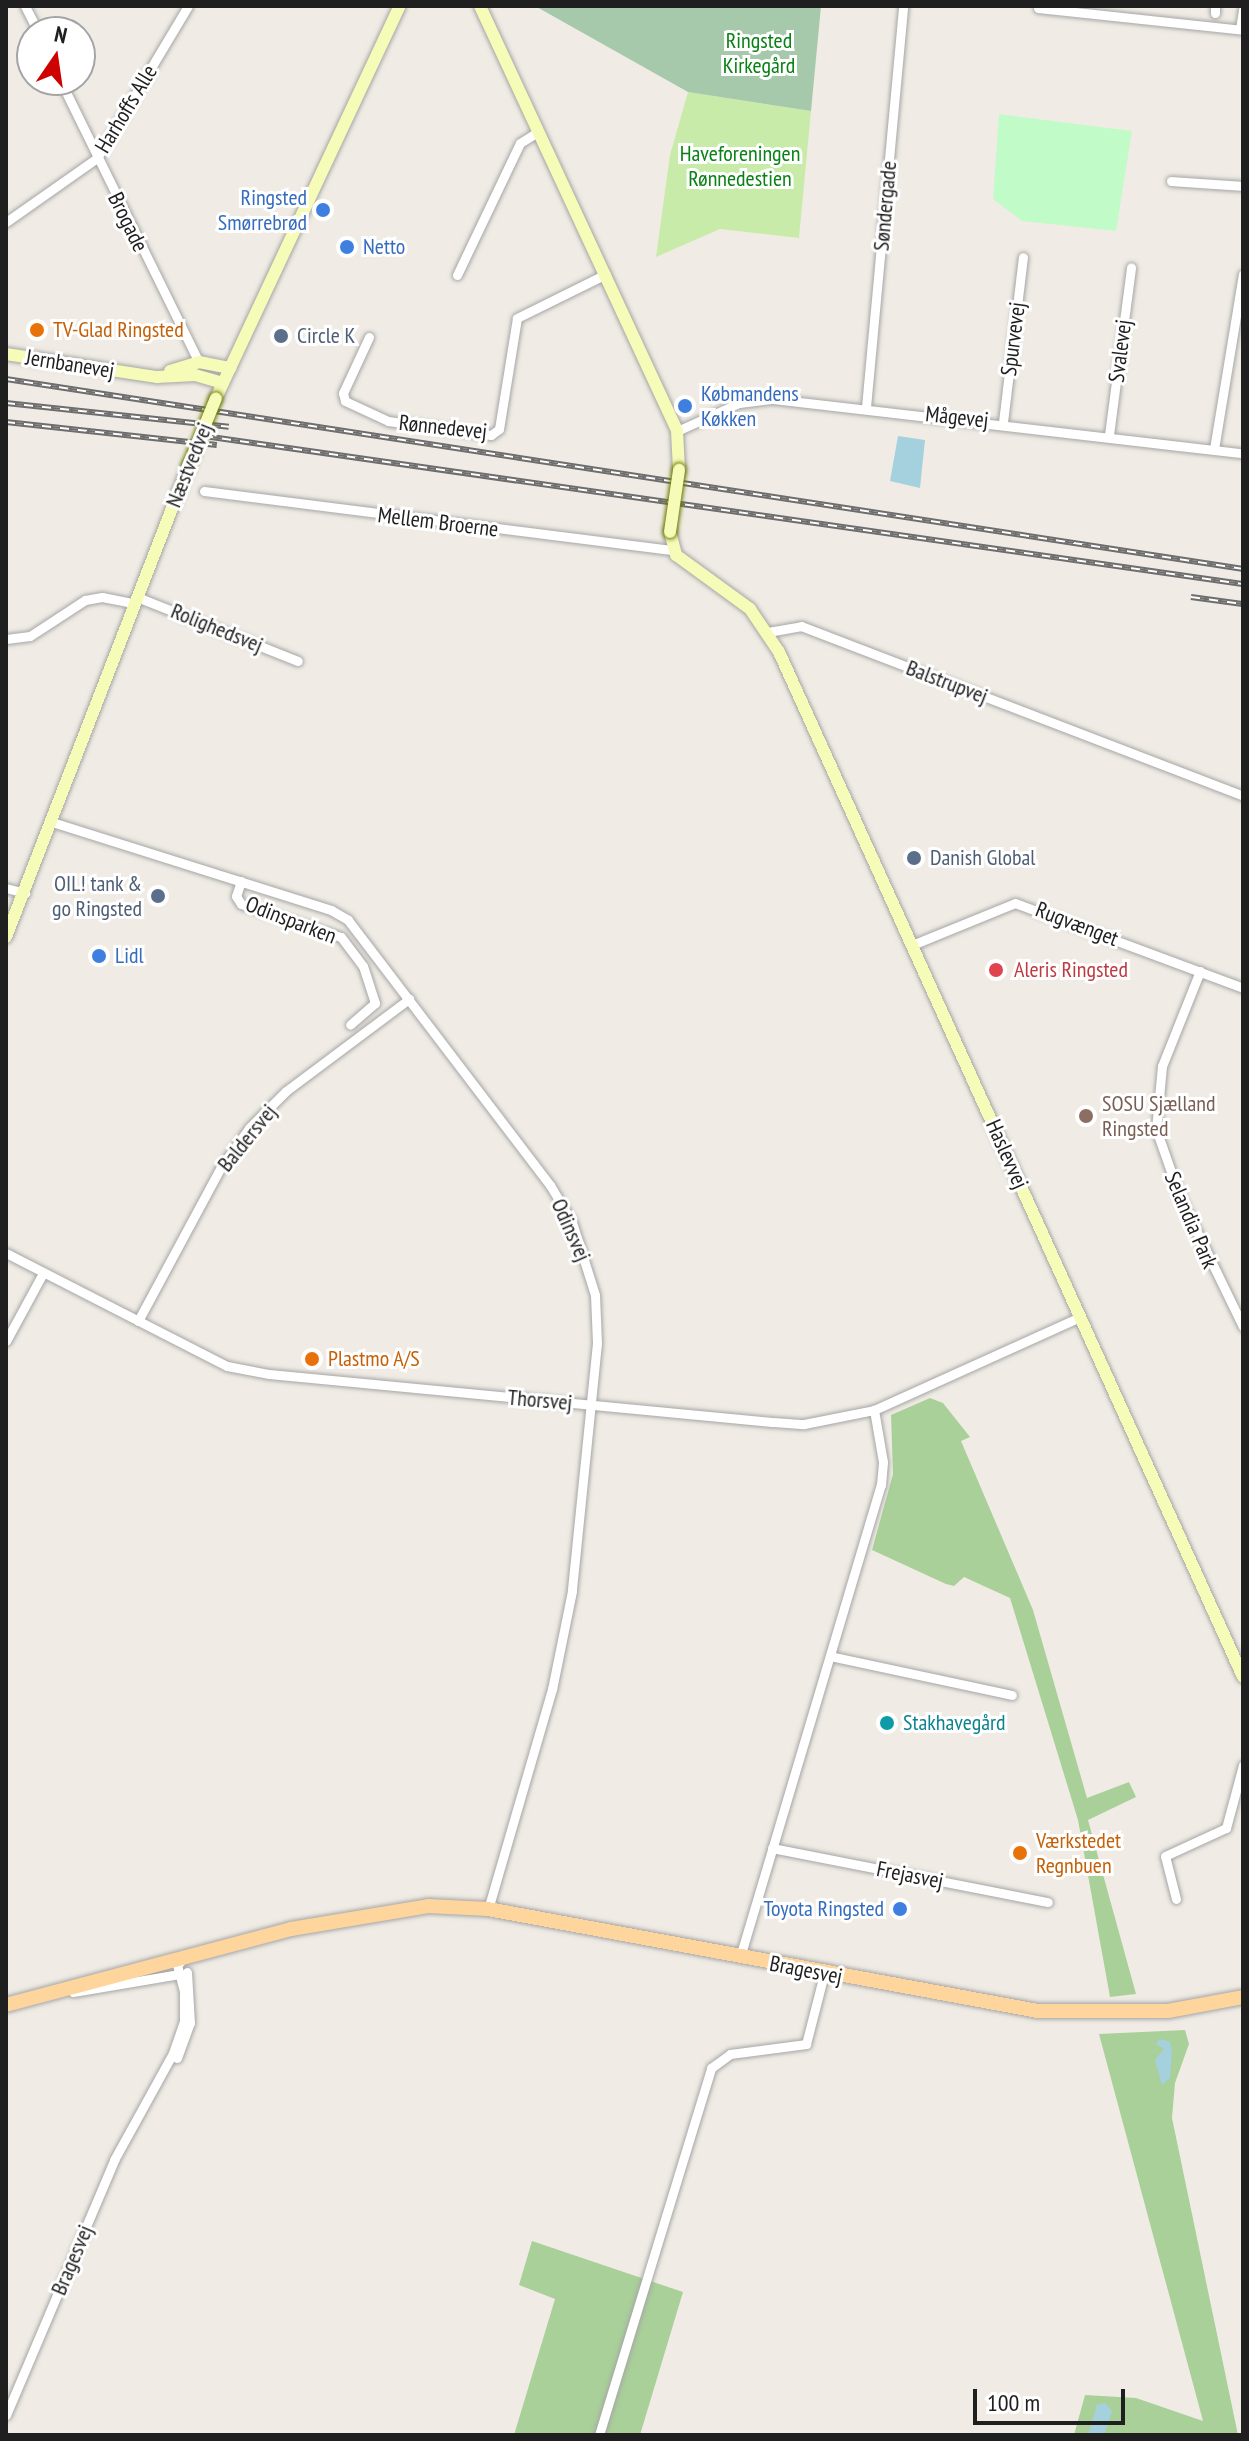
<!DOCTYPE html>
<html>
<head>
<meta charset="utf-8">
<style>
  body { margin:0 }
  #map { position:relative; width:1249px; height:2441px; overflow:hidden; background:#f0ece5; font-family:"PT Sans Narrow",sans-serif }
  div>[style] { position:absolute }
  .grass>* { inset:0; background:#c9ebaa }
  .forest>* { inset:0; background:#a9d099 }
  .cemetery>* { inset:0; background:#a6c9ab }
  .park>* { inset:0; background:#c1fbc7 }
  .water>* { inset:0; background:#a5d1de }
  .roads { filter:drop-shadow(0 0 2px #a6a6a6) drop-shadow(0 0 2px #a6a6a6) }
  .street>* { height:9px; margin:-4.5px; padding:0 4.5px; transform-origin:4.5px; border-radius:4.5px; background:#fff }
  .secondary>* { height:12px; margin:-6px; padding:0 6px; transform-origin:6px; border-radius:6px; background:#f7fbb8 }
  .primary>* { height:14px; margin:-7px; padding:0 7px; transform-origin:7px; border-radius:7px; background:#fed59c }
  .rail>* { height:6px; margin-top:-3px; transform-origin:0; background:repeating-linear-gradient(90deg,#fff 0 9px,#6d6d6d 0 18px); box-sizing:border-box; border-block:2px solid #6d6d6d }
  .bridges { filter:drop-shadow(0 0 2px #6b7903) drop-shadow(0 0 2px #6b7903) }
  .secondary-bridge>* { height:12px; margin:-6px; padding:0 6px; transform-origin:6px; border-radius:6px; background:#f7fbb8 }
  .dots>* { width:22px; height:22px; translate:-50% -50%; box-sizing:border-box; border:4px solid #fff; border-radius:50% }
  span { translate:-50% -50%; white-space:nowrap; text-align:center; line-height:1.15; -webkit-text-stroke:6px #fff; paint-order:stroke }
  .park-label { font-size:22px; color:#098114 }
  .street-label { font-size:22px; color:#1f1f1f }
  .shop-label { font-size:22px; color:#366cbe }
  .right { translate:-100% -50%; text-align:right }
  .left { translate:0 -50%; text-align:left }
  .food-label { font-size:22px; color:#c56008 }
  .service-label { font-size:22px; color:#4e5e75 }
  .health-label { font-size:22px; color:#be3a42 }
  .education-label { font-size:22px; color:#785e54 }
  .culture-label { font-size:22px; color:#0d838f }
  .frame { position:absolute; inset:0; border:8px solid #1f1f1f; pointer-events:none }
  .north { position:absolute; left:16px; top:16px; width:80px; height:80px; box-sizing:border-box; background:#fff; border:2px solid #a5a5a5; border-radius:50%; rotate:13deg; font-size:22px; font-weight:700; line-height:32px; text-align:center; color:#1f1f1f }
  .north::after { content:''; display:block; margin:auto; width:28px; height:36px; background:#ce0200; clip-path:polygon(50% 0,100% 100%,50% 72%,0 100%) }
  .scale { position:absolute; left:973px; top:2389px; width:152px; height:36px; box-sizing:border-box; border:4px solid #1f1f1f; border-top:0; padding-left:10px; font-size:24px; line-height:28px; white-space:nowrap; color:#1f1f1f; -webkit-text-stroke:6px #fff; paint-order:stroke }
</style>
</head>
<body>
<div id="map">
  <div class="grass">
    <i style="clip-path:polygon(688px 92px,811px 111px,799px 238px,720px 229px,656px 257px,670px 155px)"></i>
  </div>
  <div class="forest">
    <i style="clip-path:polygon(930px 1398px,943px 1403px,970px 1437px,961px 1441px,1033px 1610px,1087px 1798px,1129px 1782px,1136px 1797px,1088px 1820px,1136px 1994px,1110px 1997px,1078px 1820px,1010px 1598px,964px 1577px,954px 1586px,946px 1584px,872px 1550px,893px 1474px,891px 1415px)"></i>
    <i style="clip-path:polygon(1185px 2030px,1189px 2044px,1175px 2083px,1172px 2118px,1238px 2435px,1074px 2435px,1085px 2395px,1136px 2398px,1203px 2421px,1099px 2034px)"></i>
    <i style="clip-path:polygon(532px 2241px,683px 2292px,640px 2435px,514px 2435px,555px 2299px,519px 2285px)"></i>
  </div>
  <div class="cemetery">
    <i style="clip-path:polygon(535px 6px,821px 6px,811px 111px,688px 92px)"></i>
  </div>
  <div class="park">
    <i style="clip-path:polygon(999px 114px,1132px 131px,1116px 231px,1022px 221px,993px 199px)"></i>
  </div>
  <div class="water">
    <i style="clip-path:polygon(898px 436px,925px 440px,920px 488px,890px 481px)"></i>
    <i style="clip-path:polygon(1160px 2039px,1170px 2042px,1172px 2050px,1170px 2078px,1162px 2085px,1155px 2060px,1164px 2049px,1156px 2044px)"></i>
    <i style="clip-path:polygon(1105px 2403px,1112px 2411px,1104px 2435px,1088px 2435px,1097px 2405px)"></i>
  </div>
  <div class="roads">
    <div class="street">
      <i style="left:25px;top:6px;width:29px;rotate:63deg"></i>
      <i style="left:1038px;top:8px;width:206px;rotate:6.1deg"></i>
      <i style="left:1215px;top:13px;width:7px;rotate:-90deg"></i>
      <i style="left:1240px;top:29px;width:20px;rotate:-81deg"></i>
      <i style="left:60px;top:80px;width:314px;rotate:63.8deg"></i>
      <i style="left:1171px;top:181px;width:72px;rotate:4deg"></i>
      <i style="left:6px;top:222px;width:111px;rotate:-35.1deg"></i>
      <i style="left:97px;top:158px;width:177px;rotate:-59.1deg"></i>
      <i style="left:457px;top:275px;width:146px;rotate:-64.5deg"></i>
      <i style="left:520px;top:143px;width:22px;rotate:-32deg"></i>
      <i style="left:369px;top:337px;width:62px;rotate:114.9deg"></i>
      <i style="left:343px;top:393px;width:8px;rotate:76deg"></i>
      <i style="left:345px;top:401px;width:47px;rotate:24.9deg"></i>
      <i style="left:388px;top:421px;width:104px;rotate:7.7deg"></i>
      <i style="left:491px;top:435px;width:10px;rotate:-37deg"></i>
      <i style="left:499px;top:429px;width:112px;rotate:-80.8deg"></i>
      <i style="left:517px;top:318px;width:99px;rotate:-26.3deg"></i>
      <i style="left:866px;top:407px;width:403px;rotate:-84.7deg"></i>
      <i style="left:1003px;top:422px;width:166px;rotate:-83.1deg"></i>
      <i style="left:677px;top:431px;width:68px;rotate:-24.3deg"></i>
      <i style="left:739px;top:403px;width:34px;rotate:-7deg"></i>
      <i style="left:773px;top:399px;width:473px;rotate:6.6deg"></i>
      <i style="left:1109px;top:435px;width:169px;rotate:-82.5deg"></i>
      <i style="left:1214px;top:449px;width:177px;rotate:-80.6deg"></i>
      <i style="left:204px;top:491px;width:473px;rotate:7.2deg"></i>
      <i style="left:137px;top:597px;width:173px;rotate:21.7deg"></i>
      <i style="left:768px;top:632px;width:34px;rotate:-10deg"></i>
      <i style="left:801px;top:626px;width:474px;rotate:21deg"></i>
      <i style="left:6px;top:639px;width:24px;rotate:-7deg"></i>
      <i style="left:30px;top:636px;width:66px;rotate:-33.2deg"></i>
      <i style="left:85px;top:600px;width:17px;rotate:-10deg"></i>
      <i style="left:102px;top:597px;width:33px;rotate:11deg"></i>
      <i style="left:52px;top:822px;width:293px;rotate:17.5deg"></i>
      <i style="left:331px;top:910px;width:20px;rotate:30deg"></i>
      <i style="left:348px;top:920px;width:333px;rotate:52.7deg"></i>
      <i style="left:550px;top:1185px;width:43px;rotate:59.3deg"></i>
      <i style="left:572px;top:1222px;width:77px;rotate:72.5deg"></i>
      <i style="left:595px;top:1295px;width:48px;rotate:87.6deg"></i>
      <i style="left:597px;top:1343px;width:249px;rotate:95.8deg"></i>
      <i style="left:572px;top:1591px;width:100px;rotate:101.5deg"></i>
      <i style="left:552px;top:1689px;width:229px;rotate:106.2deg"></i>
      <i style="left:241px;top:881px;width:16px;rotate:108deg"></i>
      <i style="left:236px;top:896px;width:9px;rotate:58deg"></i>
      <i style="left:241px;top:904px;width:105px;rotate:18.3deg"></i>
      <i style="left:341px;top:937px;width:36px;rotate:53deg"></i>
      <i style="left:363px;top:966px;width:39px;rotate:72deg"></i>
      <i style="left:375px;top:1003px;width:33px;rotate:139deg"></i>
      <i style="left:6px;top:888px;width:20px;rotate:15deg"></i>
      <i style="left:912px;top:945px;width:111px;rotate:-22.2deg"></i>
      <i style="left:1015px;top:903px;width:243px;rotate:20.4deg"></i>
      <i style="left:1200px;top:971px;width:102px;rotate:111.8deg"></i>
      <i style="left:1162px;top:1066px;width:63px;rotate:95.4deg"></i>
      <i style="left:1156px;top:1129px;width:72px;rotate:70.6deg"></i>
      <i style="left:1180px;top:1197px;width:144px;rotate:64.1deg"></i>
      <i style="left:6px;top:1253px;width:248px;rotate:27.1deg"></i>
      <i style="left:227px;top:1366px;width:43px;rotate:10.8deg"></i>
      <i style="left:269px;top:1374px;width:505px;rotate:5.45deg"></i>
      <i style="left:772px;top:1422px;width:32px;rotate:4deg"></i>
      <i style="left:804px;top:1424px;width:71px;rotate:-11.3deg"></i>
      <i style="left:874px;top:1410px;width:226px;rotate:-24.3deg"></i>
      <i style="left:138px;top:1321px;width:175px;rotate:-61.7deg"></i>
      <i style="left:221px;top:1167px;width:48px;rotate:-54.3deg"></i>
      <i style="left:249px;top:1128px;width:52px;rotate:-45deg"></i>
      <i style="left:286px;top:1091px;width:154px;rotate:-36.8deg"></i>
      <i style="left:6px;top:1341px;width:77px;rotate:-61.4deg"></i>
      <i style="left:830px;top:1656px;width:186px;rotate:12.1deg"></i>
      <i style="left:772px;top:1848px;width:281px;rotate:11.1deg"></i>
      <i style="left:1176px;top:1899px;width:44px;rotate:-104.3deg"></i>
      <i style="left:1165px;top:1856px;width:67px;rotate:-24.7deg"></i>
      <i style="left:1226px;top:1828px;width:65px;rotate:-74.9deg"></i>
      <i style="left:740px;top:1957px;width:493px;rotate:-73.4deg"></i>
      <i style="left:881px;top:1485px;width:23px;rotate:-85deg"></i>
      <i style="left:883px;top:1462px;width:53px;rotate:-99.8deg"></i>
      <i style="left:73px;top:1992px;width:108px;rotate:-9.6deg"></i>
      <i style="left:177px;top:2058px;width:37px;rotate:-70deg"></i>
      <i style="left:190px;top:2023px;width:51px;rotate:-93.4deg"></i>
      <i style="left:6px;top:2415px;width:277px;rotate:-67deg"></i>
      <i style="left:114px;top:2160px;width:122px;rotate:-61.1deg"></i>
      <i style="left:173px;top:2053px;width:34px;rotate:-71deg"></i>
      <i style="left:184px;top:2021px;width:30px;rotate:-90deg"></i>
      <i style="left:184px;top:1991px;width:27px;rotate:-105deg"></i>
      <i style="left:177px;top:1965px;width:8px;rotate:-45deg"></i>
      <i style="left:599px;top:2435px;width:384px;rotate:-73deg"></i>
      <i style="left:711px;top:2068px;width:24px;rotate:-36deg"></i>
      <i style="left:730px;top:2054px;width:77px;rotate:-7.5deg"></i>
      <i style="left:806px;top:2044px;width:72px;rotate:-75.6deg"></i>
    </div>
    <div class="secondary">
      <i style="left:480px;top:6px;width:468px;rotate:65.1deg"></i>
      <i style="left:677px;top:431px;width:39px;rotate:87deg"></i>
      <i style="left:6px;top:354px;width:153px;rotate:8.7deg"></i>
      <i style="left:157px;top:377px;width:38px;rotate:-3deg"></i>
      <i style="left:195px;top:375px;width:29px;rotate:16deg"></i>
      <i style="left:170px;top:371px;width:30px;rotate:-17deg"></i>
      <i style="left:199px;top:362px;width:32px;rotate:11deg"></i>
      <i style="left:216px;top:398px;width:433px;rotate:-64.9deg"></i>
      <i style="left:670px;top:532px;width:24px;rotate:75deg"></i>
      <i style="left:676px;top:555px;width:92px;rotate:36.1deg"></i>
      <i style="left:750px;top:609px;width:52px;rotate:56deg"></i>
      <i style="left:779px;top:652px;width:1125px;rotate:65.64deg"></i>
      <i style="left:6px;top:937px;width:504px;rotate:-68.83deg"></i>
    </div>
    <div class="primary">
      <i style="left:6px;top:2005px;width:295px;rotate:-14.9deg"></i>
      <i style="left:291px;top:1929px;width:139px;rotate:-9.5deg"></i>
      <i style="left:428px;top:1906px;width:60px;rotate:2.9deg"></i>
      <i style="left:488px;top:1909px;width:559px;rotate:10.51deg"></i>
      <i style="left:1038px;top:2011px;width:130px"></i>
      <i style="left:1168px;top:2011px;width:76px;rotate:-10.6deg"></i>
    </div>
  </div>
  <div class="rail">
    <i style="left:6px;top:379px;width:1252px;rotate:8.73deg"></i>
    <i style="left:6px;top:403px;width:224px;rotate:6.1deg"></i>
    <i style="left:6px;top:422px;width:212px;rotate:6.2deg"></i>
    <i style="left:204px;top:436px;width:1049px;rotate:8.11deg"></i>
    <i style="left:1191px;top:597px;width:52px;rotate:7.7deg"></i>
  </div>
  <div class="bridges">
    <div class="secondary-bridge">
      <i style="left:188px;top:467px;width:74px;rotate:-67.9deg"></i>
      <i style="left:670px;top:532px;width:63px;rotate:-81.7deg"></i>
    </div>
  </div>
  <div class="dots">
    <i style="left:323px;top:210px;background:#3f7fe0"></i>
    <i style="left:347px;top:247px;background:#3f7fe0"></i>
    <i style="left:37px;top:330px;background:#e8710a"></i>
    <i style="left:281px;top:336px;background:#5c6f8a"></i>
    <i style="left:685px;top:406px;background:#3f7fe0"></i>
    <i style="left:914px;top:858px;background:#5c6f8a"></i>
    <i style="left:158px;top:896px;background:#5c6f8a"></i>
    <i style="left:99px;top:956px;background:#3f7fe0"></i>
    <i style="left:996px;top:970px;background:#e0444e"></i>
    <i style="left:1086px;top:1116px;background:#8d6e63"></i>
    <i style="left:312px;top:1359px;background:#e8710a"></i>
    <i style="left:887px;top:1723px;background:#0f9aa8"></i>
    <i style="left:1020px;top:1853px;background:#e8710a"></i>
    <i style="left:900px;top:1909px;background:#3f7fe0"></i>
  </div>
  <div class="park-label">
    <span style="left:759px;top:53px">Ringsted<br>Kirkegård</span>
    <span style="left:740px;top:166px">Haveforeningen<br>Rønnedestien</span>
  </div>
  <div class="street-label">
    <span style="left:126px;top:109px;rotate:-59deg">Harhoffs Alle</span>
    <span style="left:885px;top:206px;rotate:-85deg">Søndergade</span>
    <span style="left:128px;top:222px;rotate:64deg">Brogade</span>
    <span style="left:1013px;top:339px;rotate:-83deg">Spurvevej</span>
    <span style="left:1120px;top:351px;rotate:-83deg">Svalevej</span>
    <span style="left:70px;top:364px;rotate:9deg">Jernbanevej</span>
    <span style="left:957px;top:417px;rotate:6deg">Mågevej</span>
    <span style="left:443px;top:427px;rotate:6deg">Rønnedevej</span>
    <span style="left:189px;top:465px;rotate:-68deg">Næstvedvej</span>
    <span style="left:438px;top:522px;rotate:7deg">Mellem Broerne</span>
    <span style="left:217px;top:628px;rotate:22deg">Rolighedsvej</span>
    <span style="left:947px;top:682px;rotate:21deg">Balstrupvej</span>
    <span style="left:291px;top:920px;rotate:21deg">Odinsparken</span>
    <span style="left:1077px;top:924px;rotate:21deg">Rugvænget</span>
    <span style="left:247px;top:1138px;rotate:-51deg">Baldersvej</span>
    <span style="left:1007px;top:1154px;rotate:66deg">Haslevvej</span>
    <span style="left:1191px;top:1220px;rotate:67deg">Selandia Park</span>
    <span style="left:571px;top:1230px;rotate:66deg">Odinsvej</span>
    <span style="left:540px;top:1400px;rotate:5deg">Thorsvej</span>
    <span style="left:910px;top:1875px;rotate:11deg">Frejasvej</span>
    <span style="left:806px;top:1970px;rotate:11deg">Bragesvej</span>
    <span style="left:72px;top:2260px;rotate:-67deg">Bragesvej</span>
  </div>
  <div class="shop-label">
    <span class="right" style="left:307px;top:210px">Ringsted<br>Smørrebrød</span>
    <span class="left" style="left:363px;top:247px">Netto</span>
    <span class="left" style="left:701px;top:406px">Købmandens<br>Køkken</span>
    <span class="left" style="left:115px;top:956px">Lidl</span>
    <span class="right" style="left:884px;top:1909px">Toyota Ringsted</span>
  </div>
  <div class="food-label">
    <span class="left" style="left:53px;top:330px">TV-Glad Ringsted</span>
    <span class="left" style="left:328px;top:1359px">Plastmo A/S</span>
    <span class="left" style="left:1036px;top:1853px">Værkstedet<br>Regnbuen</span>
  </div>
  <div class="service-label">
    <span class="left" style="left:297px;top:336px">Circle K</span>
    <span class="left" style="left:930px;top:858px">Danish Global</span>
    <span class="right" style="left:142px;top:896px">OIL! tank &amp;<br>go Ringsted</span>
  </div>
  <div class="health-label">
    <span class="left" style="left:1014px;top:970px">Aleris Ringsted</span>
  </div>
  <div class="education-label">
    <span class="left" style="left:1102px;top:1116px">SOSU Sjælland<br>Ringsted</span>
  </div>
  <div class="culture-label">
    <span class="left" style="left:903px;top:1723px">Stakhavegård</span>
  </div>
  <div class="frame"></div>
  <div class="north">N</div>
  <div class="scale">100 m</div>
</div>
</body>
</html>
